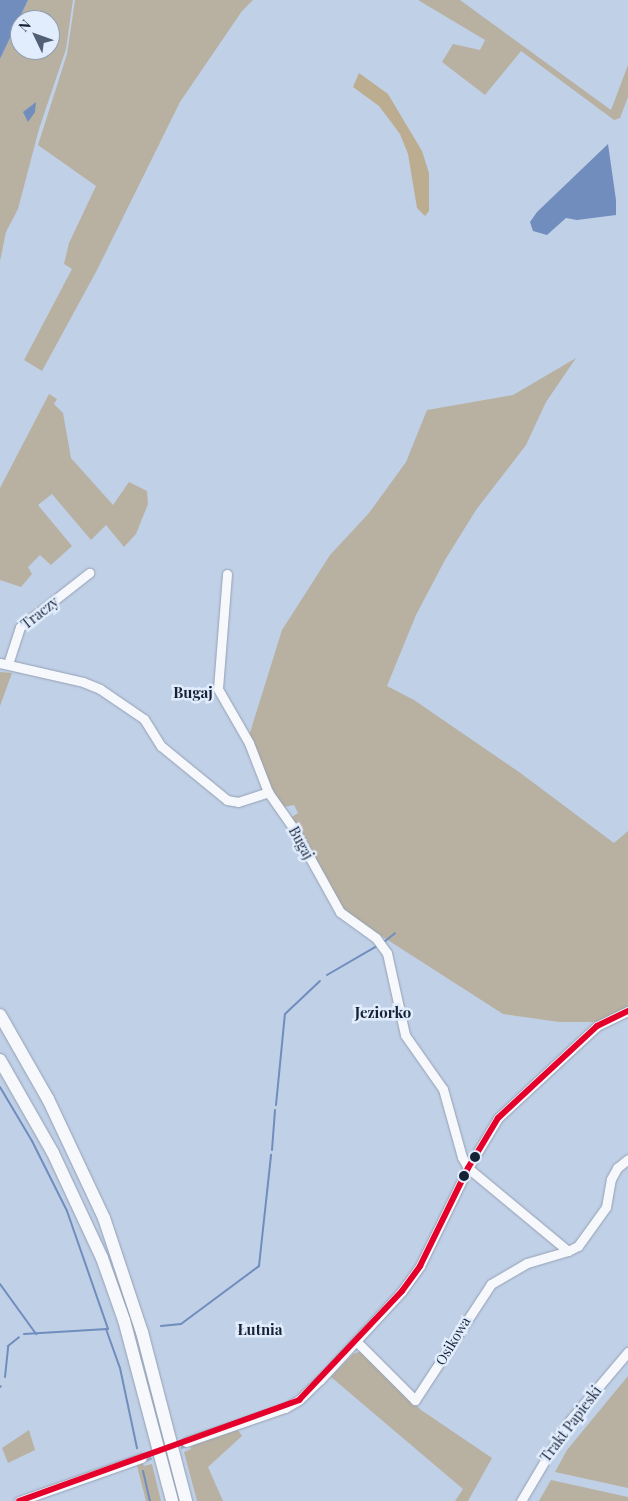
<!DOCTYPE html>
<html>
<head>
<meta charset="utf-8">
<style>
  body { margin:0 }
  #map { position:relative; width:628px; height:1501px; overflow:hidden; background:#c0d0e7; font-family:"Playfair Display",serif }
  div>[style] { position:absolute }
  .green>* { inset:0; background:#b8b1a2 }
  .forest>* { inset:0; background:#bcad91 }
  .water>* { inset:0; background:#708dbd }
  .stream>* { height:2px; margin:-1px; padding:0 1px; transform-origin:1px; border-radius:1px; background:#708dbd }
  .minor-tunnel>* { height:9px; margin-top:-4.5px; transform-origin:0; background:repeating-linear-gradient(90deg,#9eadc4 0 9px,transparent 0 13.5px) }
  .roads { filter:drop-shadow(0 0 1px #94a1b4) drop-shadow(0 0 1px #94a1b4) }
  .minor>* { height:9px; margin:-4.5px; padding:0 4.5px; transform-origin:4.5px; border-radius:4.5px; background:#f6f8fb }
  .highway>* { height:12px; margin:-6px; padding:0 6px; transform-origin:6px; border-radius:6px; background:#f6f8fb }
  .bus-1>* { height:6px; margin:-3px; padding:0 3px; transform-origin:3px; border-radius:3px; background:#e4002b }
  .dots>* { width:14px; height:14px; translate:-50% -50%; box-sizing:border-box; border:2px solid #e1ecfc; border-radius:50% }
  span { translate:-50% -50%; white-space:nowrap; text-align:center; line-height:1.15; -webkit-text-stroke:5px #e1ecfc; paint-order:stroke }
  .street-label { font-size:14px; color:#162336 }
  .neighbourhood-label { font-size:15px; color:#162336; font-weight:700 }
  .north { position:absolute; left:10px; top:10px; width:50px; height:50px; box-sizing:border-box; background:#e1ecfc; border:1px solid #909cad; border-radius:50%; rotate:312deg; font-size:14px; font-weight:700; line-height:20px; text-align:center; color:#162336 }
  .north::after { content:''; display:block; margin:auto; width:18px; height:22px; background:#526074; clip-path:polygon(50% 0,100% 100%,50% 72%,0 100%) }
</style>
</head>
<body>
<div id="map">
  <div class="green">
    <i style="clip-path:polygon(evenodd,28px 0,73px 0,66px 49px,39px 129px,18px 209px,6px 232px,0 261px,0 59px,28px 0,20px 20px,50px 20px,50px 50px,20px 50px,20px 20px)"></i>
    <i style="clip-path:polygon(75px 0,253px 0,242px 11px,180px 102px,97px 270px,42px 371px,24px 360px,72px 269px,64px 264px,69px 243px,96px 186px,38px 145px,67px 54px)"></i>
    <i style="clip-path:polygon(418px 0,460px 0,611px 110px,628px 65px,628px 97px,620px 118px,614px 120px,521px 51px,485px 95px,442px 62px,453px 44px,480px 50px,485px 40px)"></i>
    <i style="clip-path:polygon(576px 358px,546px 402px,526px 445px,476px 510px,445px 560px,416px 615px,387px 686px,414px 700px,519px 772px,614px 843px,628px 831px,628px 1008px,598px 1022px,559px 1022px,503px 1014px,341px 910px,290px 818px,298px 813px,294px 805px,284px 807px,272px 791px,248px 739px,282px 630px,330px 555px,369px 513px,406px 462px,427px 410px,513px 395px)"></i>
    <i style="clip-path:polygon(49px 394px,57px 399px,54px 404px,63px 413px,71px 458px,113px 505px,129px 482px,147px 491px,148px 504px,136px 534px,124px 547px,106px 525px,91px 540px,52px 494px,38px 505px,72px 546px,51px 565px,40px 555px,28px 567px,32px 574px,21px 587px,0 580px,0 488px)"></i>
    <i style="clip-path:polygon(0 672px,12px 673px,0 706px)"></i>
    <i style="clip-path:polygon(362px 1351px,421px 1410px,492px 1458px,468px 1501px,455px 1501px,463px 1489px,331px 1377px,353px 1354px)"></i>
    <i style="clip-path:polygon(628px 1376px,628px 1488px,555px 1472px,567px 1450px)"></i>
    <i style="clip-path:polygon(29px 1430px,35px 1450px,8px 1463px,2px 1448px)"></i>
    <i style="clip-path:polygon(238px 1430px,242px 1436px,208px 1467px,223px 1501px,197px 1501px,184px 1452px,191px 1449px,191px 1446px)"></i>
    <i style="clip-path:polygon(142px 1462px,144px 1466px,152px 1464px,161px 1501px,146px 1501px,137px 1466px)"></i>
    <i style="clip-path:polygon(551px 1480px,628px 1497px,628px 1501px,539px 1501px)"></i>
  </div>
  <div class="forest">
    <i style="clip-path:polygon(359px 73px,388px 94px,422px 151px,429px 173px,429px 211px,425px 216px,417px 208px,408px 154px,400px 134px,379px 106px,353px 87px)"></i>
  </div>
  <div class="water">
    <i style="clip-path:polygon(0 0,28px 0,0 59px)"></i>
    <i style="clip-path:polygon(36px 102px,35px 112px,28px 122px,23px 112px)"></i>
    <i style="clip-path:polygon(608px 144px,616px 200px,616px 215px,577px 220px,566px 218px,547px 235px,533px 231px,530px 222px,537px 212px)"></i>
  </div>
  <div class="stream">
    <i style="left:384px;top:942px;width:14px;rotate:-39deg"></i>
    <i style="left:327px;top:975px;width:58px;rotate:-30.1deg"></i>
    <i style="left:0;top:1087px;width:63px;rotate:59.3deg"></i>
    <i style="left:32px;top:1141px;width:78px;rotate:63.4deg"></i>
    <i style="left:67px;top:1211px;width:125px;rotate:70.8deg"></i>
    <i style="left:276px;top:1105px;width:91px;rotate:-84.4deg"></i>
    <i style="left:285px;top:1014px;width:48px;rotate:-43.3deg"></i>
    <i style="left:272px;top:1150px;width:40px;rotate:-85.7deg"></i>
    <i style="left:0;top:1284px;width:62px;rotate:54.2deg"></i>
    <i style="left:161px;top:1326px;width:20px;rotate:-6deg"></i>
    <i style="left:181px;top:1324px;width:97px;rotate:-36.6deg"></i>
    <i style="left:259px;top:1266px;width:112px;rotate:-83.8deg"></i>
    <i style="left:106px;top:1329px;width:41px;rotate:70.3deg"></i>
    <i style="left:120px;top:1368px;width:82px;rotate:78deg"></i>
    <i style="left:24px;top:1334px;width:83px;rotate:-3.4deg"></i>
    <i style="left:5px;top:1377px;width:31px;rotate:-84deg"></i>
    <i style="left:8px;top:1346px;width:14px;rotate:-39deg"></i>
    <i style="left:0;top:1387px;width:1px;rotate:-45deg"></i>
    <i style="left:143px;top:1471px;width:31px;rotate:77deg"></i>
  </div>
  <div class="minor-tunnel">
    <i style="left:142px;top:1458px;width:47px;rotate:-20deg"></i>
  </div>
  <div class="roads">
    <div class="minor">
      <i style="left:227px;top:574px;width:115px;rotate:94.5deg"></i>
      <i style="left:218px;top:689px;width:62px;rotate:60.1deg"></i>
      <i style="left:249px;top:743px;width:53px;rotate:68.8deg"></i>
      <i style="left:0;top:663px;width:85px;rotate:12.9deg"></i>
      <i style="left:83px;top:682px;width:18px;rotate:22deg"></i>
      <i style="left:100px;top:689px;width:53px;rotate:34.3deg"></i>
      <i style="left:144px;top:719px;width:32px;rotate:58deg"></i>
      <i style="left:161px;top:746px;width:85px;rotate:39.3deg"></i>
      <i style="left:227px;top:800px;width:11px;rotate:10deg"></i>
      <i style="left:238px;top:802px;width:32px;rotate:-18deg"></i>
      <i style="left:268px;top:792px;width:45px;rotate:54.9deg"></i>
      <i style="left:294px;top:829px;width:95px;rotate:61deg"></i>
      <i style="left:340px;top:912px;width:44px;rotate:35.8deg"></i>
      <i style="left:376px;top:938px;width:19px;rotate:54deg"></i>
      <i style="left:387px;top:953px;width:84px;rotate:77.6deg"></i>
      <i style="left:405px;top:1035px;width:66px;rotate:54.9deg"></i>
      <i style="left:443px;top:1089px;width:71px;rotate:74.4deg"></i>
      <i style="left:462px;top:1157px;width:13px;rotate:61deg"></i>
      <i style="left:468px;top:1168px;width:130px;rotate:39.7deg"></i>
      <i style="left:568px;top:1251px;width:43px;rotate:163.7deg"></i>
      <i style="left:527px;top:1263px;width:42px;rotate:149.7deg"></i>
      <i style="left:491px;top:1284px;width:139px;rotate:123.2deg"></i>
      <i style="left:415px;top:1400px;width:82px;rotate:-135deg"></i>
      <i style="left:8px;top:664px;width:39px;rotate:-72deg"></i>
      <i style="left:20px;top:627px;width:88px;rotate:-38deg"></i>
      <i style="left:568px;top:1251px;width:11px;rotate:-27deg"></i>
      <i style="left:578px;top:1246px;width:48px;rotate:-54.3deg"></i>
      <i style="left:606px;top:1207px;width:28px;rotate:-80deg"></i>
      <i style="left:611px;top:1179px;width:13px;rotate:-61deg"></i>
      <i style="left:617px;top:1168px;width:14px;rotate:-39deg"></i>
      <i style="left:186px;top:1442px;width:105px;rotate:-19deg"></i>
      <i style="left:285px;top:1408px;width:16px;rotate:-30deg"></i>
      <i style="left:299px;top:1400px;width:29px;rotate:-44deg"></i>
      <i style="left:320px;top:1380px;width:121px;rotate:-47.3deg"></i>
      <i style="left:402px;top:1291px;width:31px;rotate:-54deg"></i>
      <i style="left:420px;top:1266px;width:109px;rotate:-63.9deg"></i>
      <i style="left:468px;top:1168px;width:58px;rotate:-59deg"></i>
      <i style="left:498px;top:1118px;width:135px;rotate:-42.9deg"></i>
      <i style="left:597px;top:1026px;width:34px;rotate:-26deg"></i>
      <i style="left:19px;top:1501px;width:130px;rotate:-19.3deg"></i>
      <i style="left:521px;top:1501px;width:88px;rotate:-59.4deg"></i>
      <i style="left:566px;top:1425px;width:96px;rotate:-49.7deg"></i>
    </div>
    <div class="highway">
      <i style="left:0;top:1015px;width:97px;rotate:60.3deg"></i>
      <i style="left:48px;top:1099px;width:132px;rotate:64.8deg"></i>
      <i style="left:104px;top:1218px;width:120px;rotate:71.6deg"></i>
      <i style="left:142px;top:1332px;width:175px;rotate:75.4deg"></i>
      <i style="left:0;top:1060px;width:107px;rotate:60.3deg"></i>
      <i style="left:53px;top:1153px;width:116px;rotate:65deg"></i>
      <i style="left:102px;top:1258px;width:66px;rotate:70.5deg"></i>
      <i style="left:124px;top:1320px;width:187px;rotate:75.1deg"></i>
    </div>
  </div>
  <div class="bus-1">
    <i style="left:19px;top:1501px;width:298px;rotate:-19.8deg"></i>
    <i style="left:299px;top:1400px;width:150px;rotate:-46.6deg"></i>
    <i style="left:402px;top:1291px;width:31px;rotate:-54deg"></i>
    <i style="left:420px;top:1266px;width:109px;rotate:-63.9deg"></i>
    <i style="left:468px;top:1168px;width:58px;rotate:-59deg"></i>
    <i style="left:498px;top:1118px;width:135px;rotate:-42.9deg"></i>
    <i style="left:597px;top:1026px;width:34px;rotate:-26deg"></i>
  </div>
  <div class="dots">
    <i style="left:475px;top:1157px;background:#162336"></i>
    <i style="left:464px;top:1176px;background:#162336"></i>
  </div>
  <div class="street-label">
    <span style="left:40px;top:613px;rotate:-38deg">Traczy</span>
    <span style="left:301px;top:843px;rotate:61deg">Bugaj</span>
    <span style="left:453px;top:1341px;rotate:-59deg">Osikowa</span>
    <span style="left:571px;top:1424px;rotate:-53deg">Trakt Papieski</span>
  </div>
  <div class="neighbourhood-label">
    <span style="left:193px;top:693px">Bugaj</span>
    <span style="left:383px;top:1013px">Jeziorko</span>
    <span style="left:260px;top:1330px">Łutnia</span>
  </div>
  <div class="north">N</div>
</div>
</body>
</html>
